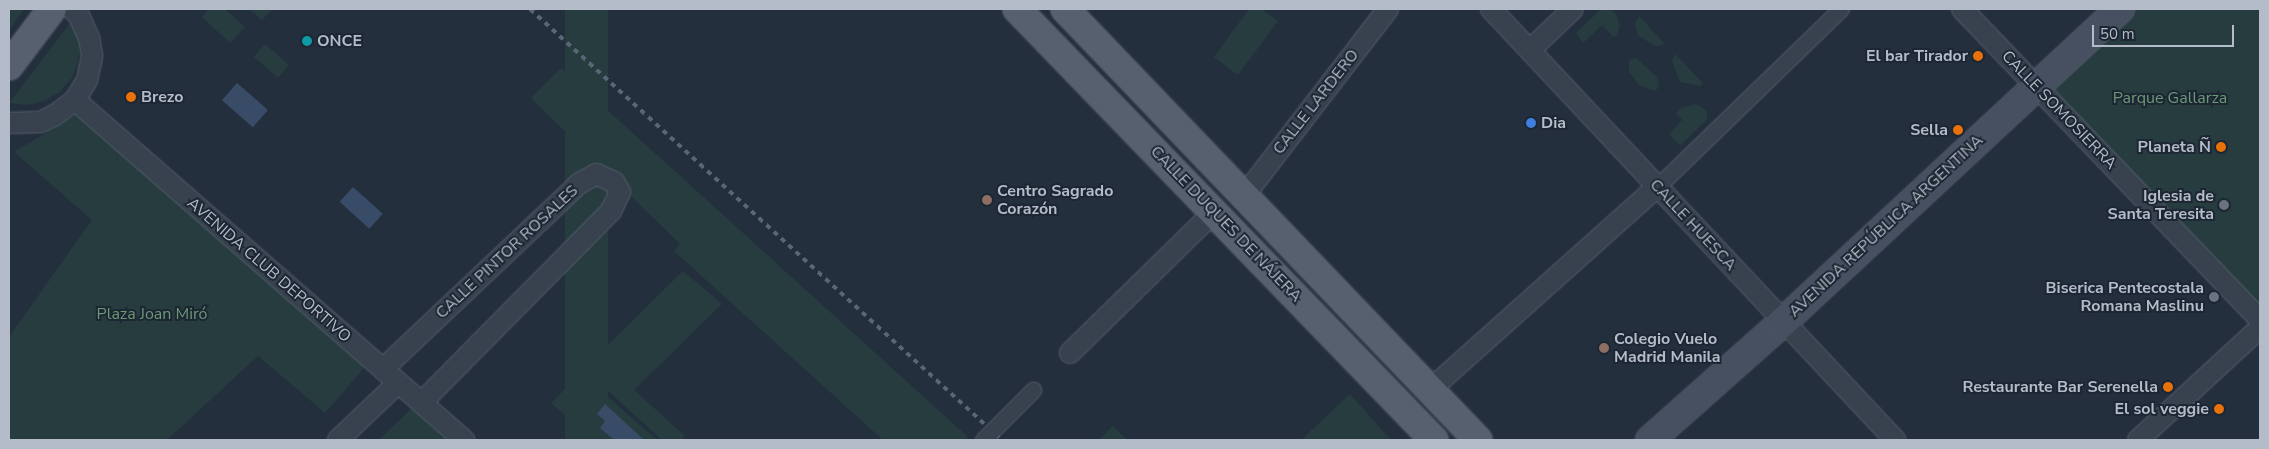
<!DOCTYPE html>
<html>
<head>
<meta charset="utf-8">
<style>
  body { margin:0 }
  #map { position:relative; width:2269px; height:449px; overflow:hidden; background:#242f3e; font-family:"Nunito Sans",sans-serif }
  div>[style] { position:absolute }
  .green>* { inset:0; background:#263c3f; transform-origin:0 0 }
  .water>* { inset:0; background:#394c67; transform-origin:0 0 }
  .roads { filter:drop-shadow(0 0 1px #565f6c) drop-shadow(0 0 1px #565f6c) }
  .pedestrian>* { height:15px; margin:-7.5px; padding:0 7.5px; transform-origin:7.5px; border-radius:7.5px; background:#38414e }
  .minor>* { height:20px; margin:-10px; padding:0 10px; transform-origin:10px; border-radius:10px; background:#38414e }
  .secondary>* { height:28px; margin:-14px; padding:0 14px; transform-origin:14px; border-radius:14px; background:#465061 }
  .primary>* { height:28px; margin:-14px; padding:0 14px; transform-origin:14px; border-radius:14px; background:#56606e }
  .rail>* { height:4px; margin-top:-2px; transform-origin:0; background:repeating-linear-gradient(90deg,#5a6575 0 5px,transparent 0 10px) }
  .bridges { filter:drop-shadow(0 0 1px #565f6c) drop-shadow(0 0 1px #565f6c) }
  .pedestrian-bridge>* { height:15px; margin:-7.5px; padding:0 7.5px; transform-origin:7.5px; border-radius:7.5px; background:#38414e }
  .dots>* { width:14px; height:14px; translate:-50% -50%; box-sizing:border-box; border:2px solid #1d2633; border-radius:50% }
  span { translate:-50% -50%; white-space:nowrap; text-align:center; line-height:1.15; -webkit-text-stroke:4px #1d2633; paint-order:stroke }
  .poi-label { font-size:16px; color:#b4bcc9; font-weight:700 }
  .left { translate:0 -50%; text-align:left }
  .right { translate:-100% -50%; text-align:right }
  .park-label { font-size:16px; color:#6b9a76 }
  .street-label { font-size:16px; color:#b4bcc9 }
  .frame { position:absolute; inset:0; border:10px solid #b4bcc9; pointer-events:none }
  .scale { position:absolute; left:2092px; top:25px; width:142px; height:22px; box-sizing:border-box; border:2px solid #b4bcc9; border-top:0; padding-left:6px; font-size:15px; line-height:18px; white-space:nowrap; color:#b4bcc9; -webkit-text-stroke:4px #1d2633; paint-order:stroke }
</style>
</head>
<body>
<div id="map">
  <div class="green">
    <i style="clip-path:polygon(9px 9px,24px 9px,9px 30px)"></i>
    <i style="clip-path:polygon(209px 9px,225px 9px,245px 27px,230px 43px,202px 17px)"></i>
    <i style="clip-path:polygon(249px 9px,273px 9px,262px 20px)"></i>
    <i style="left:565px;top:9px;width:43px;height:591px"></i>
    <i style="clip-path:polygon(1249px 9px,1261px 9px,1278px 21px,1238px 75px,1214px 57px)"></i>
    <i style="clip-path:polygon(1601px 9px,1610px 9px,1616px 14px,1620px 26px,1617px 35px,1614px 37px,1602px 25px,1583px 43px,1576px 33px)"></i>
    <i style="clip-path:polygon(2120px 9px,2260px 9px,2260px 320px,2036px 87px)"></i>
    <i style="clip-path:polygon(1639px 16px,1664px 43px,1662px 45px,1656px 46px,1638px 36px,1635px 23px)"></i>
    <i style="clip-path:polygon(71px 22px,80px 44px,78px 62px,72px 78px,60px 92px,44px 101px,27px 105px,9px 103px)"></i>
    <i style="left:265px;top:44px;width:32px;height:17px;rotate:41deg"></i>
    <i style="clip-path:polygon(1675px 54px,1703px 83px,1700px 86px,1680px 82px,1672px 61px)"></i>
    <i style="clip-path:polygon(1636px 58px,1657px 77px,1659px 85px,1656px 91px,1640px 86px,1629px 72px,1629px 60px)"></i>
    <i style="clip-path:polygon(561px 68px,968px 437px,965px 440px,883px 440px,674px 251px,680px 244px,531px 98px)"></i>
    <i style="clip-path:polygon(1696px 104px,1707px 111px,1707px 119px,1680px 146px,1669px 134px,1682px 120px,1676px 113px,1683px 107px)"></i>
    <i style="clip-path:polygon(77px 114px,369px 362px,325px 413px,258px 356px,167px 440px,9px 440px,9px 337px,92px 220px,14px 152px)"></i>
    <i style="clip-path:polygon(683px 271px,722px 304px,634px 390px,684px 435px,683px 440px,662px 440px,584px 369px)"></i>
    <i style="clip-path:polygon(581px 373px,657px 440px,594px 440px,551px 403px)"></i>
    <i style="clip-path:polygon(1350px 394px,1391px 440px,1301px 440px)"></i>
    <i style="clip-path:polygon(412px 408px,448px 440px,379px 440px)"></i>
    <i style="clip-path:polygon(1113px 426px,1127px 440px,1099px 440px)"></i>
  </div>
  <div class="water">
    <i style="left:237px;top:83px;width:41px;height:23px;rotate:41deg"></i>
    <i style="left:353px;top:187px;width:40px;height:20px;rotate:42deg"></i>
    <i style="clip-path:polygon(605px 404px,643px 439px,642px 440px,614px 440px,600px 428px,605px 421px,597px 414px)"></i>
  </div>
  <div class="roads">
    <div class="pedestrian">
      <i style="left:1657px;top:187px;width:256px;rotate:-44.1deg"></i>
    </div>
    <div class="minor">
      <i style="left:1491px;top:9px;width:591px;rotate:46.85deg"></i>
      <i style="left:1962px;top:9px;width:431px;rotate:46.2deg"></i>
      <i style="left:1530px;top:50px;width:59px;rotate:-43.6deg"></i>
      <i style="left:75px;top:100px;width:517px;rotate:41.15deg"></i>
      <i style="left:9px;top:123px;width:32px;rotate:-2deg"></i>
      <i style="left:41px;top:122px;width:16px;rotate:-27deg"></i>
      <i style="left:55px;top:115px;width:25px;rotate:-37deg"></i>
      <i style="left:75px;top:100px;width:23px;rotate:-59deg"></i>
      <i style="left:87px;top:80px;width:25px;rotate:-78deg"></i>
      <i style="left:92px;top:56px;width:18px;rotate:-99deg"></i>
      <i style="left:89px;top:38px;width:24px;rotate:-114deg"></i>
      <i style="left:79px;top:16px;width:10px;rotate:-135deg"></i>
      <i style="left:1244px;top:196px;width:236px;rotate:-52.4deg"></i>
      <i style="left:1070px;top:353px;width:203px;rotate:-44.4deg"></i>
      <i style="left:383px;top:369px;width:271px;rotate:-43.4deg"></i>
      <i style="left:580px;top:183px;width:18px;rotate:-29deg"></i>
      <i style="left:596px;top:174px;width:20px;rotate:24deg"></i>
      <i style="left:614px;top:182px;width:12px;rotate:59deg"></i>
      <i style="left:620px;top:192px;width:21px;rotate:115deg"></i>
      <i style="left:611px;top:211px;width:270px;rotate:134.7deg"></i>
      <i style="left:1431px;top:389px;width:303px;rotate:-41.8deg"></i>
      <i style="left:338px;top:440px;width:83px;rotate:-43.5deg"></i>
      <i style="left:2138px;top:440px;width:166px;rotate:-42.6deg"></i>
    </div>
    <div class="secondary">
      <i style="left:1650px;top:440px;width:178px;rotate:-41.6deg"></i>
      <i style="left:1783px;top:322px;width:460px;rotate:-42.9deg"></i>
    </div>
    <div class="primary">
      <i style="left:1017px;top:9px;width:600px;rotate:45.95deg"></i>
      <i style="left:1065px;top:9px;width:597px;rotate:46.22deg"></i>
      <i style="left:9px;top:66px;width:71px;rotate:-53deg"></i>
    </div>
  </div>
  <div class="rail">
    <i style="left:530px;top:9px;width:639px;rotate:42.4deg"></i>
  </div>
  <div class="bridges">
    <div class="pedestrian-bridge">
      <i style="left:983px;top:440px;width:71px;rotate:-45deg"></i>
    </div>
  </div>
  <div class="dots">
    <i style="left:307px;top:41px;background:#0f9aa8"></i>
    <i style="left:1978px;top:56px;background:#e8710a"></i>
    <i style="left:131px;top:97px;background:#e8710a"></i>
    <i style="left:1531px;top:123px;background:#3f7fe0"></i>
    <i style="left:1958px;top:130px;background:#e8710a"></i>
    <i style="left:2221px;top:147px;background:#e8710a"></i>
    <i style="left:987px;top:200px;background:#8d6e63"></i>
    <i style="left:2224px;top:205px;background:#6b7280"></i>
    <i style="left:2214px;top:297px;background:#6b7280"></i>
    <i style="left:1604px;top:348px;background:#8d6e63"></i>
    <i style="left:2168px;top:387px;background:#e8710a"></i>
    <i style="left:2219px;top:409px;background:#e8710a"></i>
  </div>
  <div class="poi-label">
    <span class="left" style="left:317px;top:41px">ONCE</span>
    <span class="right" style="left:1968px;top:56px">El bar Tirador</span>
    <span class="left" style="left:141px;top:97px">Brezo</span>
    <span class="left" style="left:1541px;top:123px">Dia</span>
    <span class="right" style="left:1948px;top:130px">Sella</span>
    <span class="right" style="left:2211px;top:147px">Planeta Ñ</span>
    <span class="left" style="left:997px;top:200px">Centro Sagrado<br>Corazón</span>
    <span class="right" style="left:2214px;top:205px">Iglesia de<br>Santa Teresita</span>
    <span class="right" style="left:2204px;top:297px">Biserica Pentecostala<br>Romana Maslinu</span>
    <span class="left" style="left:1614px;top:348px">Colegio Vuelo<br>Madrid Manila</span>
    <span class="right" style="left:2158px;top:387px">Restaurante Bar Serenella</span>
    <span class="right" style="left:2209px;top:409px">El sol veggie</span>
  </div>
  <div class="park-label">
    <span style="left:2170px;top:98px">Parque Gallarza</span>
    <span style="left:152px;top:314px">Plaza Joan Miró</span>
  </div>
  <div class="street-label">
    <span style="left:1316px;top:102px;rotate:-52deg">CALLE LARDERO</span>
    <span style="left:2059px;top:110px;rotate:46deg">CALLE SOMOSIERRA</span>
    <span style="left:1226px;top:224px;rotate:46deg">CALLE DUQUES DE NÁJERA</span>
    <span style="left:1693px;top:225px;rotate:47deg">CALLE HUESCA</span>
    <span style="left:1886px;top:226px;rotate:-43deg">AVENIDA REPÚBLICA ARGENTINA</span>
    <span style="left:507px;top:252px;rotate:-43deg">CALLE PINTOR ROSALES</span>
    <span style="left:269px;top:270px;rotate:41deg">AVENIDA CLUB DEPORTIVO</span>
  </div>
  <div class="frame"></div>
  <div class="scale">50 m</div>
</div>
</body>
</html>
